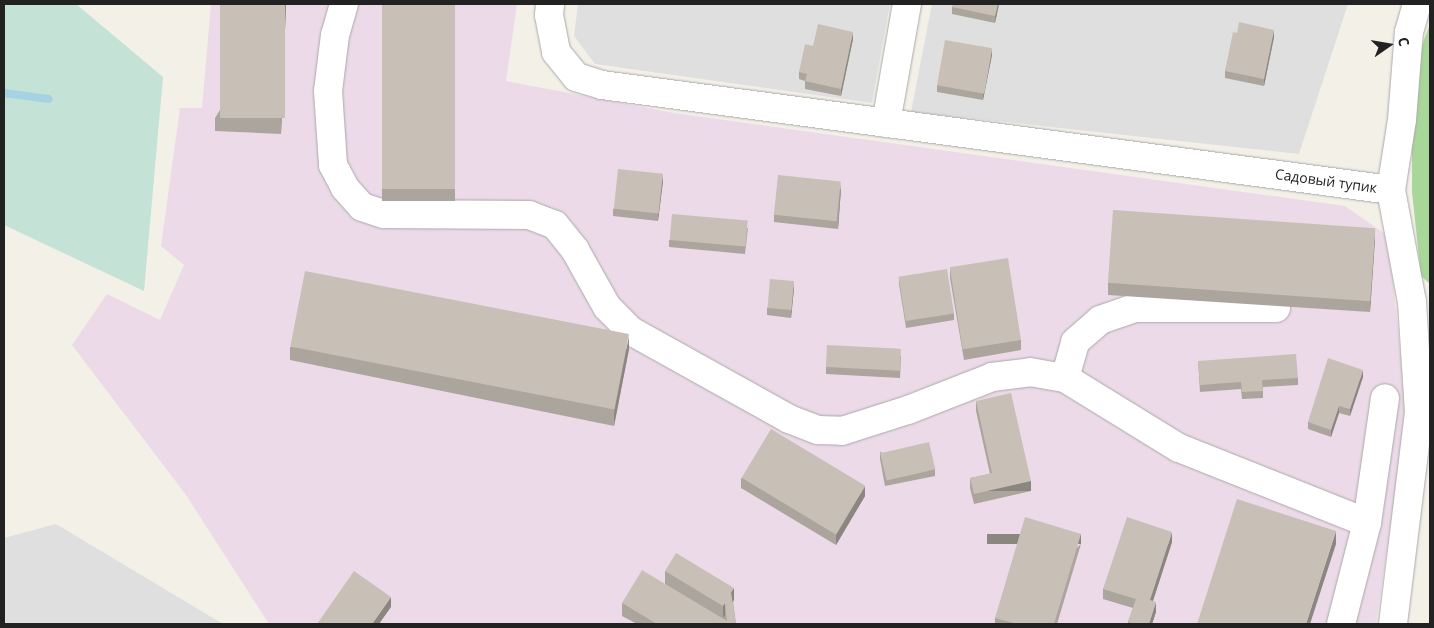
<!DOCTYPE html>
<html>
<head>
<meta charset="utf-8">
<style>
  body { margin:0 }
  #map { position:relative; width:1434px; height:628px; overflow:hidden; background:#f3f0e8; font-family:"Open Sans",sans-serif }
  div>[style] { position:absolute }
  .residential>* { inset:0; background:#e0dfdf }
  .industrial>* { inset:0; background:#ecdae8 }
  .forest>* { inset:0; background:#a9d699 }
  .wetland>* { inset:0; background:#c4e2d5 }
  .stream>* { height:8px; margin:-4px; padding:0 4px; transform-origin:4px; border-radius:4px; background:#a5d3e4 }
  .roads { filter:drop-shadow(0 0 1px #a9a9a9) drop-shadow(0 0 1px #a9a9a9) }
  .minor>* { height:28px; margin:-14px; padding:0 14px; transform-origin:14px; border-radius:14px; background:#fff }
  .wall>* { inset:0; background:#aca59d; transform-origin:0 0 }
  .shaded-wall>* { inset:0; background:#8c8680; transform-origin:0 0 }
  .building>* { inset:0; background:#c8c0b7; transform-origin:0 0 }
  span { translate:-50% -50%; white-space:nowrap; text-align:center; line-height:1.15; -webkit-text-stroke:4px #fff; paint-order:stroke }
  .street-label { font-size:14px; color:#222 }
  .frame { position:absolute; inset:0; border:5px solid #222; pointer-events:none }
  .north { position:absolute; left:1364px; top:20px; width:50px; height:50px; -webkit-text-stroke:4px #fff; paint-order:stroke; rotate:77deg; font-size:14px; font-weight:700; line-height:20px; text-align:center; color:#222 }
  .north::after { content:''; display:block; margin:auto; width:18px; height:22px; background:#222; clip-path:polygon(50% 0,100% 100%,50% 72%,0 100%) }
</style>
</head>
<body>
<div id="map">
  <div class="residential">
    <i style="clip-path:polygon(578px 4px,890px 4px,872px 103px,595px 64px,574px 36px)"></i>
    <i style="clip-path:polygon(932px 4px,1348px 4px,1299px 154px,911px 112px)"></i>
    <i style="clip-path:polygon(56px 524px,223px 624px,4px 624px,4px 538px)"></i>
  </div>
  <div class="industrial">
    <i style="clip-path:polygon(211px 4px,517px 4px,506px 81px,674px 113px,1345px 206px,1388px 236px,1407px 413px,1376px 624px,269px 624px,186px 495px,72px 345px,107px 294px,160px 320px,184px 265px,161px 246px,180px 108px,202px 108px)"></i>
  </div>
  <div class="forest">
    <i style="clip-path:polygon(1430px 24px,1430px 284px,1421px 276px,1412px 192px,1412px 133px,1421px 48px)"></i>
  </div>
  <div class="wetland">
    <i style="clip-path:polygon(4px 4px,76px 4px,163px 77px,144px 291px,4px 225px)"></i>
  </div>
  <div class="stream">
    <i style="left:4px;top:93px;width:45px;rotate:7.6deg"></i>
  </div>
  <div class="roads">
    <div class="minor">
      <i style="left:344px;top:4px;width:32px;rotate:106deg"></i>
      <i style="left:335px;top:35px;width:56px;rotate:97.1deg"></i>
      <i style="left:328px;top:91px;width:74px;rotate:86.1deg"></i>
      <i style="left:333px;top:165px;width:26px;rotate:62deg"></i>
      <i style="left:345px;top:188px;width:25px;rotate:48deg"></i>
      <i style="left:362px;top:207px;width:23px;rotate:18deg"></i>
      <i style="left:384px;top:214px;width:145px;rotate:0.4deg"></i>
      <i style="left:529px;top:215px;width:28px;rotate:21deg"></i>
      <i style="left:555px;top:225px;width:32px;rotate:51deg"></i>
      <i style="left:575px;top:250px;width:65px;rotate:60.7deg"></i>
      <i style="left:607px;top:307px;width:34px;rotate:45deg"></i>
      <i style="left:631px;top:331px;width:181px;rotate:29.1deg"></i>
      <i style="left:789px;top:419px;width:31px;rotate:21deg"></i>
      <i style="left:818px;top:430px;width:24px;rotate:2deg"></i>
      <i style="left:842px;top:431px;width:69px;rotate:-17.7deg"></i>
      <i style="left:908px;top:410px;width:90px;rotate:-21.4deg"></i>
      <i style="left:992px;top:377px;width:38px;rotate:-7deg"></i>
      <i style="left:1030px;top:372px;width:36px;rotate:10deg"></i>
      <i style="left:1065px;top:378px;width:134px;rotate:31.6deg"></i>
      <i style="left:1179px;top:448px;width:202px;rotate:21.7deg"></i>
      <i style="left:550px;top:4px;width:11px;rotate:95deg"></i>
      <i style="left:549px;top:15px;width:38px;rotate:79deg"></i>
      <i style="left:556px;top:52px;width:32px;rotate:51deg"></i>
      <i style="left:576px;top:77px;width:27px;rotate:17deg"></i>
      <i style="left:602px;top:85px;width:796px;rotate:7.58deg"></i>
      <i style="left:1391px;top:190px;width:114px;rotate:79.4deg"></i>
      <i style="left:1412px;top:302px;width:110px;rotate:86.4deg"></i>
      <i style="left:1419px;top:412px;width:214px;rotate:97deg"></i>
      <i style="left:886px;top:123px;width:121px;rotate:-80deg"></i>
      <i style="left:1391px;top:190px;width:71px;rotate:-81.1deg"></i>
      <i style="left:1402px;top:120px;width:88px;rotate:-85.5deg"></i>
      <i style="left:1409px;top:32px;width:29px;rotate:-74deg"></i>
      <i style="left:1065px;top:378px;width:37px;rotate:-74deg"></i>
      <i style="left:1075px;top:342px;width:33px;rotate:-41deg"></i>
      <i style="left:1100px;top:320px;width:36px;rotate:-19deg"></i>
      <i style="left:1134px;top:308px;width:142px"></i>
      <i style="left:1341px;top:624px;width:104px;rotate:-75.6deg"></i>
      <i style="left:1367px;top:523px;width:126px;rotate:-81.8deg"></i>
    </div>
  </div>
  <div class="wall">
    <i style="clip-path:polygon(286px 4px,281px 134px,215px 131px,215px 118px)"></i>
    <i style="left:382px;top:4px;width:73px;height:197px"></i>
    <i style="clip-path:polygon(999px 4px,995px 23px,952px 14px,952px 7px)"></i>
    <i style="clip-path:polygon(1237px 33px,1274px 37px,1264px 86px,1225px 78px,1225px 71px)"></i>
    <i style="clip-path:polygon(853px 39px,841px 96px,805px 89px,805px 81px,799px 79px,799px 72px,813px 46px)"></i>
    <i style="clip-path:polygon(992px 55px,983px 100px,937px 92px,937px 85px)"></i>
    <i style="clip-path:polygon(663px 181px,658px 221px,613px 216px,613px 209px)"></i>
    <i style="clip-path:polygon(841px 189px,838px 229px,774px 222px,774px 215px)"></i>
    <i style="clip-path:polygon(748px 228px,745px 254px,669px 247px,669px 240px)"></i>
    <i style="clip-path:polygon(1375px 239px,1370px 312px,1108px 295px,1108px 283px)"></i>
    <i style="clip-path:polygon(950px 268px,1021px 340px,1021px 350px,964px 360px,950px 278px)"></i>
    <i style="clip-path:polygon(899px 277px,954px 313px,954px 320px,906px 328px,899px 284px)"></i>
    <i style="clip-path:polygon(794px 288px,791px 318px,767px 315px,767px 308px)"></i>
    <i style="clip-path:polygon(290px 347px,629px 349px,614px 426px,290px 360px)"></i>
    <i style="clip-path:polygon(901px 356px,900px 378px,826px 374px,826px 367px)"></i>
    <i style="clip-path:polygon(1198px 361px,1298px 378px,1298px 385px,1263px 387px,1263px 398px,1242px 399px,1241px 389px,1200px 392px)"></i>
    <i style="clip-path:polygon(1363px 377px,1350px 416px,1339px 413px,1331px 437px,1308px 429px,1308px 422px)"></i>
    <i style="clip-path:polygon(976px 401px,1031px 491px,974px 504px,970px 488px,970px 478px,990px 474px,976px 411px)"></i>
    <i style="clip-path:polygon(880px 452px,935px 469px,935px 476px,885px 486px,880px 459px)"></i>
    <i style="clip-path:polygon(741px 478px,865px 496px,836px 545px,741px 488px)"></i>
    <i style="clip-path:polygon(1172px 542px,1153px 601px,1156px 612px,1152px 624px,1128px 624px,1128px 622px,1133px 608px,1103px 599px,1103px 589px)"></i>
    <i style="clip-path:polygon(1081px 544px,1057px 624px,995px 624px,995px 618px)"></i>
    <i style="clip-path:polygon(665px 571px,734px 600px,733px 602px,736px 624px,637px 624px,622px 616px,622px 603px,665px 584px)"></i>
  </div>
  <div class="shaded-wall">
    <i style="clip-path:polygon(285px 4px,286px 4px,281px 134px,281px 121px)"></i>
    <i style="clip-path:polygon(998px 4px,999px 4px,995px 23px,995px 16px)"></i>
    <i style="clip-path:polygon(1274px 30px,1274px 37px,1264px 86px,1264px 79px)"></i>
    <i style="clip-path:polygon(853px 32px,853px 39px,841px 96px,841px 89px)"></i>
    <i style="clip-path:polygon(992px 48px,992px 55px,983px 100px,983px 93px)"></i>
    <i style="clip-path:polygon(663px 174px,663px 181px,658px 221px,658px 214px)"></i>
    <i style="clip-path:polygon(841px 182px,841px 189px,838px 229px,838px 222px)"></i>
    <i style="clip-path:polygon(1375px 227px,1375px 239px,1370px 312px,1370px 299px)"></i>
    <i style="clip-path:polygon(794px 281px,794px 288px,791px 318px,791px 311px)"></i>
    <i style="clip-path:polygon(629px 336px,629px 349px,614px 426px,614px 413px)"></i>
    <i style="clip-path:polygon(1363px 370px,1363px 377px,1350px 416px,1350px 409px)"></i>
    <i style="clip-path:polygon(1339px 406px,1339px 413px,1331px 437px,1331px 430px)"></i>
    <i style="left:1031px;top:481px;width:10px;height:58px;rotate:90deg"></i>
    <i style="clip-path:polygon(865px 486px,865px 496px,836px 545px,836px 535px)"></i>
    <i style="clip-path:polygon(1336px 531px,1336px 544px,1310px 624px,1306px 624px)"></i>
    <i style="clip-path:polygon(1172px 532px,1172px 542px,1150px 610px,1150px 600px)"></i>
    <i style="left:1081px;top:534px;width:10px;height:94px;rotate:90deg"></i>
    <i style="clip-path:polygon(734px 588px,734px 600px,731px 604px,731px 592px)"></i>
    <i style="clip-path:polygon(391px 597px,391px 607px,379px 624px,372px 624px)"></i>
    <i style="clip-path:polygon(1156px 602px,1156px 612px,1152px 624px,1149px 624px)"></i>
    <i style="clip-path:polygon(725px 603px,725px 615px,723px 618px,723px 606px)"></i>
  </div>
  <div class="building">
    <i style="left:220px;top:4px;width:65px;height:114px"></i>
    <i style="left:382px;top:4px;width:73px;height:185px"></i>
    <i style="clip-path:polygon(953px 4px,998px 4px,995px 16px,952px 7px)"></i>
    <i style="clip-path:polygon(1239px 22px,1274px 30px,1264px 79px,1225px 71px,1233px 32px,1237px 33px)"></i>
    <i style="clip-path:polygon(818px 24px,853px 32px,841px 89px,805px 81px,807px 74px,799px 72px,805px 44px,813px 46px)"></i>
    <i style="left:945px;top:40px;width:48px;height:46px;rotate:10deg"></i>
    <i style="left:618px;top:169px;width:45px;height:40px;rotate:6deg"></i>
    <i style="left:778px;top:175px;width:63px;height:40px;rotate:6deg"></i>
    <i style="left:1113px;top:210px;width:263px;height:73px;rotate:4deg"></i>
    <i style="left:672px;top:214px;width:76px;height:26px;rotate:5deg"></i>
    <i style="left:1008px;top:258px;width:83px;height:59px;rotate:81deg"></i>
    <i style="left:947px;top:269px;width:45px;height:49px;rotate:81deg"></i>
    <i style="left:305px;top:271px;width:330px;height:77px;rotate:11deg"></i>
    <i style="left:770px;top:279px;width:24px;height:29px;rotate:5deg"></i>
    <i style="left:827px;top:345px;width:74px;height:22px;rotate:3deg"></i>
    <i style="clip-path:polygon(1296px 354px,1298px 378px,1262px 380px,1263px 391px,1242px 392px,1241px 382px,1200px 385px,1198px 361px)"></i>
    <i style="clip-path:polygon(1328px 358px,1363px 370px,1350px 409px,1339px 406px,1331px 430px,1308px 422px)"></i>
    <i style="clip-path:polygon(1011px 393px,1031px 481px,974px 494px,970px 478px,992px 473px,976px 401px)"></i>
    <i style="left:771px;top:429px;width:110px;height:57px;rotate:31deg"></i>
    <i style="left:929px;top:442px;width:28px;height:50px;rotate:77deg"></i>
    <i style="clip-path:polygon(1237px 499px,1336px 531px,1306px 624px,1197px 624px)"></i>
    <i style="clip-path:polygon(1025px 517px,1081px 534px,1054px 624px,1017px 624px,995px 618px)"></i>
    <i style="clip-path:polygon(1127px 517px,1172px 532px,1150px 600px,1156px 602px,1149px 624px,1136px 624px,1128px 622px,1136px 599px,1103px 589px)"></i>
    <i style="clip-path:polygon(676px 553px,734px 588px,731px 592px,736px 624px,657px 624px,622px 603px,642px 570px,727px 621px,725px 603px,723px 606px,665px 571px)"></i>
    <i style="clip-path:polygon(354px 571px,391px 597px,372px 624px,317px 624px)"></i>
  </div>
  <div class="street-label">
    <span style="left:1326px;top:181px;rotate:8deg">Садовый тупик</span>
  </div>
  <div class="frame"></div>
  <div class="north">С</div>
</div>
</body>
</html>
